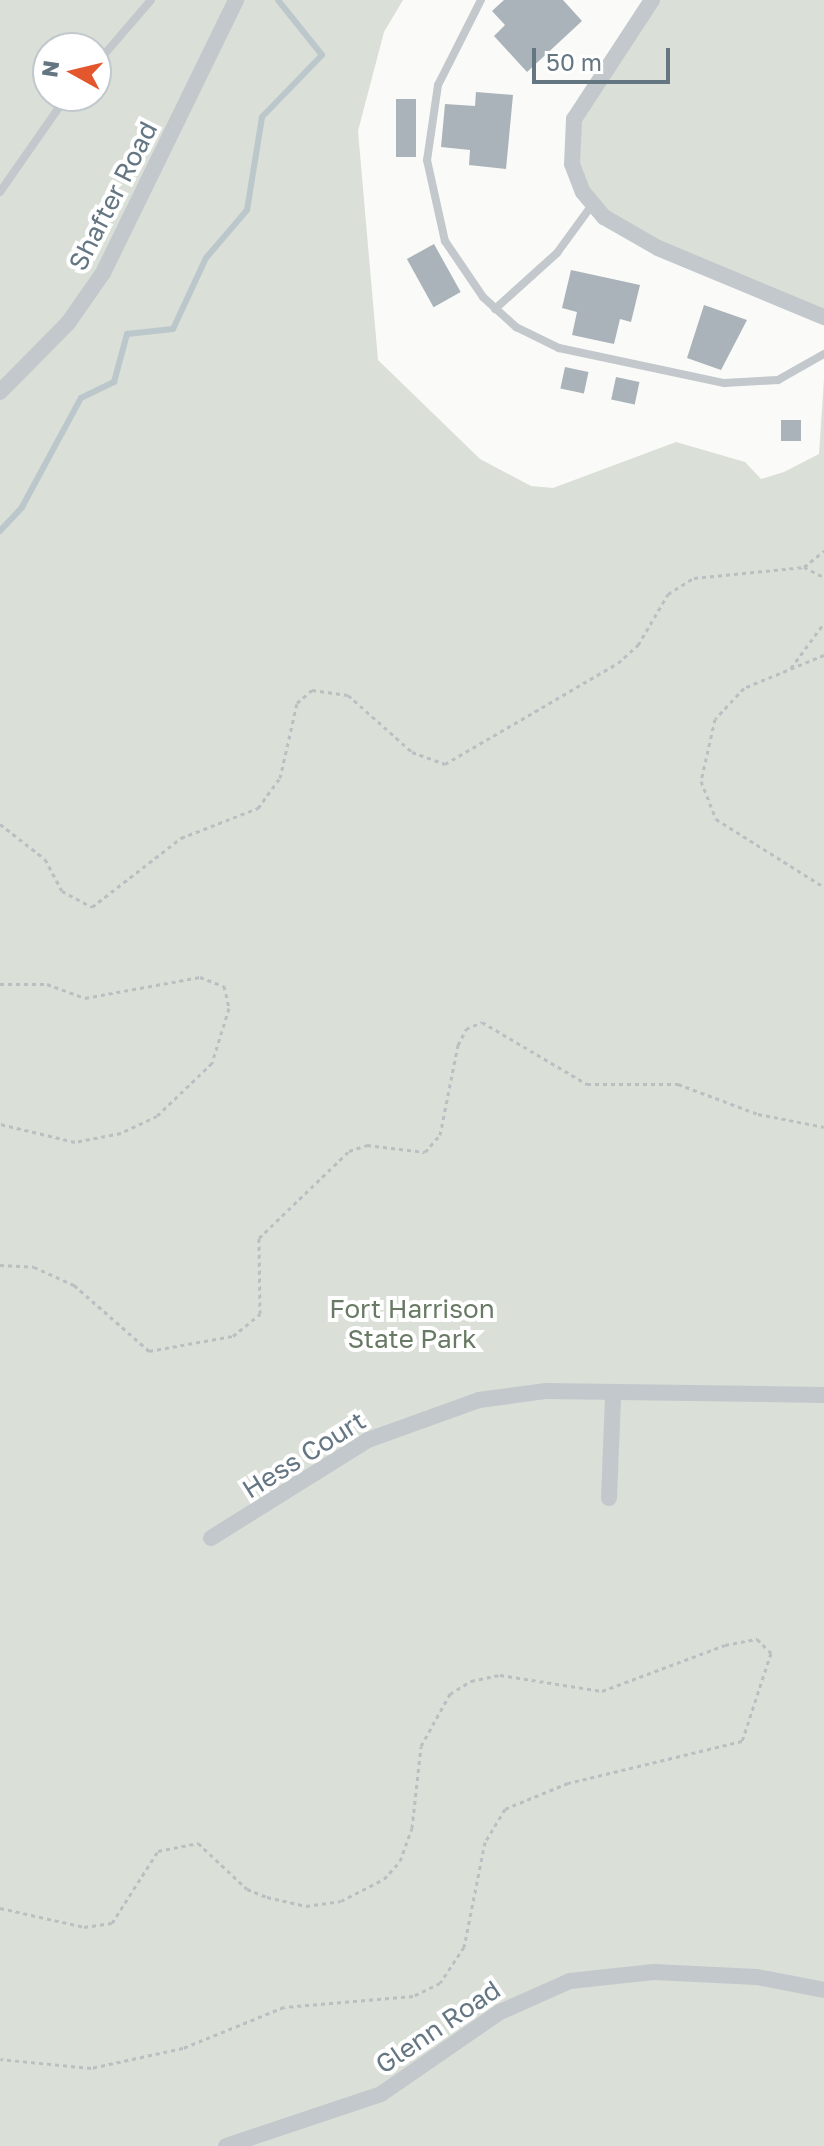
<!DOCTYPE html>
<html>
<head>
<meta charset="utf-8">
<style>
  body { margin:0 }
  #map { position:relative; width:824px; height:2146px; overflow:hidden; background:#fafaf8; font-family:"Golos Text",sans-serif }
  div>[style] { position:absolute }
  .green>* { inset:0; background:#dadfd7 }
  .stream>* { height:6px; margin:-3px; padding:0 3px; transform-origin:3px; border-radius:3px; background:#bbc7cb }
  .building>* { inset:0; background:#aab3b9; transform-origin:0 0 }
  .path>* { height:3px; margin-top:-1.5px; transform-origin:0; background:repeating-linear-gradient(90deg,#bbbfc2 0 4px,transparent 0 8px) }
  .lane>* { height:8px; margin:-4px; padding:0 4px; transform-origin:4px; border-radius:4px; background:#c3c8cc }
  .street>* { height:16px; margin:-8px; padding:0 8px; transform-origin:8px; border-radius:8px; background:#c3c8cc }
  span { translate:-50% -50%; white-space:nowrap; text-align:center; line-height:1.15; -webkit-text-stroke:8px #fff; paint-order:stroke }
  .street-label { font-size:26px; color:#657683 }
  .park-label { font-size:26px; color:#687a64 }
  .north { position:absolute; left:32px; top:32px; width:80px; height:80px; box-sizing:border-box; background:#fff; border:2px solid #c1c8cd; border-radius:50%; rotate:278deg; font-size:22px; font-weight:700; line-height:32px; text-align:center; color:#657683 }
  .north::after { content:''; display:block; margin:auto; width:28px; height:36px; background:#e4572e; clip-path:polygon(50% 0,100% 100%,50% 72%,0 100%) }
  .scale { position:absolute; left:532px; top:48px; width:138px; height:36px; box-sizing:border-box; border:4px solid #657683; border-top:0; padding-left:10px; font-size:24px; line-height:28px; white-space:nowrap; color:#657683; -webkit-text-stroke:6px #fff; paint-order:stroke }
</style>
</head>
<body>
<div id="map">
  <div class="green">
    <i style="clip-path:polygon(evenodd,0 0,403px 0,384px 32px,358px 131px,378px 360px,480px 459px,531px 486px,553px 488px,676px 442px,745px 462px,761px 479px,784px 472px,819px 454px,824px 379px,824px 2146px,0 2146px,0 0,48px 48px,96px 48px,96px 96px,48px 96px,48px 48px)"></i>
    <i style="clip-path:polygon(652px 0,824px 0,824px 317px,658px 248px,583px 192px,574px 119px)"></i>
  </div>
  <div class="stream">
    <i style="left:0;top:531px;width:33px;rotate:-47deg"></i>
    <i style="left:22px;top:507px;width:124px;rotate:-61.6deg"></i>
    <i style="left:81px;top:398px;width:37px;rotate:-26deg"></i>
    <i style="left:114px;top:382px;width:50px;rotate:-74.8deg"></i>
    <i style="left:127px;top:334px;width:46px;rotate:-6.2deg"></i>
    <i style="left:173px;top:329px;width:78px;rotate:-65.1deg"></i>
    <i style="left:206px;top:258px;width:63px;rotate:-49.5deg"></i>
    <i style="left:247px;top:210px;width:94px;rotate:-80.8deg"></i>
    <i style="left:262px;top:117px;width:86px;rotate:-45.9deg"></i>
    <i style="left:322px;top:55px;width:70px;rotate:-128.7deg"></i>
  </div>
  <div class="building">
    <i style="clip-path:polygon(504px 0,563px 0,582px 21px,527px 72px,494px 36px,505px 25px,492px 11px)"></i>
    <i style="clip-path:polygon(476px 92px,513px 95px,506px 169px,469px 165px,470px 150px,441px 147px,445px 104px,475px 106px)"></i>
    <i style="left:396px;top:99px;width:20px;height:58px"></i>
    <i style="left:434px;top:244px;width:55px;height:31px;rotate:61deg"></i>
    <i style="clip-path:polygon(571px 270px,640px 285px,631px 322px,620px 319px,614px 344px,572px 335px,577px 312px,562px 308px)"></i>
    <i style="clip-path:polygon(704px 305px,747px 320px,721px 370px,687px 358px)"></i>
    <i style="left:565px;top:367px;width:24px;height:22px;rotate:12deg"></i>
    <i style="left:616px;top:377px;width:24px;height:23px;rotate:12deg"></i>
    <i style="left:781px;top:420px;width:20px;height:21px"></i>
  </div>
  <div class="path">
    <i style="left:804px;top:567px;width:22px;rotate:27deg"></i>
    <i style="left:824px;top:655px;width:87px;rotate:157.6deg"></i>
    <i style="left:744px;top:688px;width:42px;rotate:133.1deg"></i>
    <i style="left:715px;top:719px;width:64px;rotate:102.7deg"></i>
    <i style="left:701px;top:781px;width:41px;rotate:68.5deg"></i>
    <i style="left:716px;top:819px;width:128px;rotate:32.2deg"></i>
    <i style="left:791px;top:668px;width:56px;rotate:-53.7deg"></i>
    <i style="left:0;top:824px;width:57px;rotate:37.9deg"></i>
    <i style="left:45px;top:859px;width:36px;rotate:62deg"></i>
    <i style="left:62px;top:891px;width:34px;rotate:28deg"></i>
    <i style="left:92px;top:907px;width:113px;rotate:-37.8deg"></i>
    <i style="left:181px;top:838px;width:83px;rotate:-21.3deg"></i>
    <i style="left:258px;top:808px;width:37px;rotate:-54deg"></i>
    <i style="left:280px;top:778px;width:77px;rotate:-77.2deg"></i>
    <i style="left:297px;top:703px;width:20px;rotate:-41deg"></i>
    <i style="left:312px;top:690px;width:36px;rotate:8deg"></i>
    <i style="left:348px;top:695px;width:86px;rotate:41.7deg"></i>
    <i style="left:412px;top:752px;width:35px;rotate:20deg"></i>
    <i style="left:445px;top:764px;width:200px;rotate:-30.3deg"></i>
    <i style="left:618px;top:663px;width:27px;rotate:-42deg"></i>
    <i style="left:638px;top:645px;width:59px;rotate:-59.5deg"></i>
    <i style="left:668px;top:594px;width:31px;rotate:-32deg"></i>
    <i style="left:694px;top:578px;width:111px;rotate:-5.7deg"></i>
    <i style="left:804px;top:567px;width:26px;rotate:-39deg"></i>
    <i style="left:0;top:984px;width:47px"></i>
    <i style="left:47px;top:984px;width:40px;rotate:20.2deg"></i>
    <i style="left:85px;top:998px;width:117px;rotate:-10.3deg"></i>
    <i style="left:200px;top:977px;width:26px;rotate:21deg"></i>
    <i style="left:224px;top:986px;width:23px;rotate:77deg"></i>
    <i style="left:229px;top:1008px;width:58px;rotate:107.2deg"></i>
    <i style="left:212px;top:1063px;width:76px;rotate:136.1deg"></i>
    <i style="left:157px;top:1116px;width:40px;rotate:155deg"></i>
    <i style="left:121px;top:1133px;width:47px;rotate:168.9deg"></i>
    <i style="left:75px;top:1142px;width:77px;rotate:-166.5deg"></i>
    <i style="left:0;top:1265px;width:34px;rotate:3deg"></i>
    <i style="left:34px;top:1267px;width:44px;rotate:24.2deg"></i>
    <i style="left:74px;top:1285px;width:100px;rotate:41.3deg"></i>
    <i style="left:149px;top:1351px;width:85px;rotate:-10.1deg"></i>
    <i style="left:233px;top:1336px;width:35px;rotate:-39deg"></i>
    <i style="left:260px;top:1314px;width:76px;rotate:-90.8deg"></i>
    <i style="left:259px;top:1238px;width:125px;rotate:-44deg"></i>
    <i style="left:349px;top:1151px;width:19px;rotate:-18deg"></i>
    <i style="left:367px;top:1145px;width:58px;rotate:6.9deg"></i>
    <i style="left:425px;top:1152px;width:23px;rotate:-49deg"></i>
    <i style="left:440px;top:1135px;width:92px;rotate:-78.7deg"></i>
    <i style="left:458px;top:1045px;width:18px;rotate:-63deg"></i>
    <i style="left:466px;top:1029px;width:17px;rotate:-24deg"></i>
    <i style="left:482px;top:1022px;width:122px;rotate:30.6deg"></i>
    <i style="left:587px;top:1084px;width:91px"></i>
    <i style="left:678px;top:1084px;width:85px;rotate:20.6deg"></i>
    <i style="left:758px;top:1114px;width:67px;rotate:11.1deg"></i>
    <i style="left:0;top:1908px;width:86px;rotate:12.7deg"></i>
    <i style="left:84px;top:1927px;width:28px;rotate:-8deg"></i>
    <i style="left:112px;top:1923px;width:85px;rotate:-57.4deg"></i>
    <i style="left:158px;top:1851px;width:41px;rotate:-11.3deg"></i>
    <i style="left:198px;top:1843px;width:67px;rotate:43.2deg"></i>
    <i style="left:247px;top:1889px;width:22px;rotate:22deg"></i>
    <i style="left:267px;top:1897px;width:40px;rotate:13deg"></i>
    <i style="left:306px;top:1906px;width:35px;rotate:-8deg"></i>
    <i style="left:341px;top:1901px;width:48px;rotate:-27.1deg"></i>
    <i style="left:384px;top:1879px;width:24px;rotate:-48deg"></i>
    <i style="left:400px;top:1861px;width:35px;rotate:-70deg"></i>
    <i style="left:412px;top:1828px;width:82px;rotate:-83.7deg"></i>
    <i style="left:421px;top:1746px;width:60px;rotate:-60.9deg"></i>
    <i style="left:450px;top:1694px;width:25px;rotate:-32deg"></i>
    <i style="left:471px;top:1681px;width:30px;rotate:-12deg"></i>
    <i style="left:500px;top:1675px;width:103px;rotate:8.9deg"></i>
    <i style="left:602px;top:1691px;width:131px;rotate:-20.5deg"></i>
    <i style="left:725px;top:1645px;width:33px;rotate:-11deg"></i>
    <i style="left:757px;top:1639px;width:20px;rotate:45deg"></i>
    <i style="left:771px;top:1653px;width:93px;rotate:108.2deg"></i>
    <i style="left:742px;top:1741px;width:179px;rotate:166.4deg"></i>
    <i style="left:568px;top:1783px;width:68px;rotate:157.6deg"></i>
    <i style="left:505px;top:1809px;width:39px;rotate:121deg"></i>
    <i style="left:485px;top:1842px;width:107px;rotate:101.3deg"></i>
    <i style="left:464px;top:1947px;width:43px;rotate:123.7deg"></i>
    <i style="left:440px;top:1983px;width:30px;rotate:154deg"></i>
    <i style="left:413px;top:1996px;width:129px;rotate:175.1deg"></i>
    <i style="left:284px;top:2007px;width:109px;rotate:157.9deg"></i>
    <i style="left:183px;top:2048px;width:94px;rotate:167.7deg"></i>
    <i style="left:91px;top:2068px;width:91px;rotate:-174.4deg"></i>
  </div>
  <div class="lane">
    <i style="left:481px;top:0;width:95px;rotate:116.8deg"></i>
    <i style="left:438px;top:85px;width:76px;rotate:98.3deg"></i>
    <i style="left:427px;top:160px;width:83px;rotate:77.5deg"></i>
    <i style="left:445px;top:241px;width:68px;rotate:55.8deg"></i>
    <i style="left:483px;top:297px;width:45px;rotate:42.3deg"></i>
    <i style="left:516px;top:327px;width:48px;rotate:26deg"></i>
    <i style="left:559px;top:348px;width:169px;rotate:12deg"></i>
    <i style="left:724px;top:383px;width:54px;rotate:-3.2deg"></i>
    <i style="left:778px;top:380px;width:53px;rotate:-29.5deg"></i>
    <i style="left:96px;top:64px;width:84px;rotate:-49.3deg"></i>
    <i style="left:0;top:192px;width:117px;rotate:-55.1deg"></i>
    <i style="left:495px;top:309px;width:84px;rotate:-42.1deg"></i>
    <i style="left:557px;top:253px;width:59px;rotate:-53.9deg"></i>
  </div>
  <div class="street">
    <i style="left:652px;top:0;width:142px;rotate:123.2deg"></i>
    <i style="left:574px;top:119px;width:45px;rotate:92.5deg"></i>
    <i style="left:572px;top:164px;width:30px;rotate:69deg"></i>
    <i style="left:583px;top:192px;width:33px;rotate:50deg"></i>
    <i style="left:604px;top:217px;width:62px;rotate:29.9deg"></i>
    <i style="left:658px;top:248px;width:180px;rotate:22.6deg"></i>
    <i style="left:0;top:392px;width:97px;rotate:-45.4deg"></i>
    <i style="left:68px;top:323px;width:61px;rotate:-55deg"></i>
    <i style="left:103px;top:273px;width:304px;rotate:-64deg"></i>
    <i style="left:609px;top:1498px;width:100px;rotate:-87.7deg"></i>
    <i style="left:211px;top:1538px;width:185px;rotate:-32deg"></i>
    <i style="left:368px;top:1440px;width:118px;rotate:-19.8deg"></i>
    <i style="left:479px;top:1400px;width:68px;rotate:-7.7deg"></i>
    <i style="left:546px;top:1391px;width:278px;rotate:0.8deg"></i>
    <i style="left:226px;top:2146px;width:163px;rotate:-18.5deg"></i>
    <i style="left:381px;top:2094px;width:145px;rotate:-34.6deg"></i>
    <i style="left:500px;top:2012px;width:77px;rotate:-23.9deg"></i>
    <i style="left:570px;top:1981px;width:84px;rotate:-6.1deg"></i>
    <i style="left:654px;top:1972px;width:103px;rotate:2.8deg"></i>
    <i style="left:757px;top:1977px;width:68px;rotate:11deg"></i>
  </div>
  <div class="street-label">
    <span style="left:113px;top:196px;rotate:-63deg">Shafter Road</span>
    <span style="left:304px;top:1455px;rotate:-32deg">Hess Court</span>
    <span style="left:438px;top:2027px;rotate:-34deg">Glenn Road</span>
  </div>
  <div class="park-label">
    <span style="left:412px;top:1324px">Fort Harrison<br>State Park</span>
  </div>
  <div class="north">N</div>
  <div class="scale">50 m</div>
</div>
</body>
</html>
